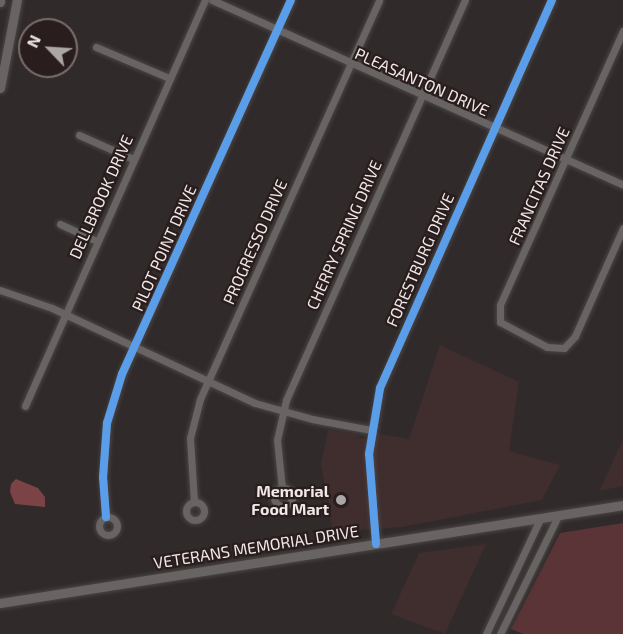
<!DOCTYPE html>
<html>
<head>
<meta charset="utf-8">
<style>
  body { margin:0 }
  #map { position:relative; width:623px; height:634px; overflow:hidden; background:#302a2a; font-family:"Exo 2",sans-serif }
  div>[style] { position:absolute }
  .built>* { inset:0; background:#402d2e }
  .green>* { inset:0; background:#5a3437 }
  .water>* { inset:0; background:#7c4347 }
  .roads { filter:drop-shadow(0 0 2px #4b4646) drop-shadow(0 0 2px #4b4646) }
  .street>* { height:7px; margin:-3.5px; padding:0 3.5px; transform-origin:3.5px; border-radius:3.5px; background:#696464 }
  .street>.ring { margin:-3.5px; padding:0; box-sizing:content-box; background:none; border:7px solid #696464; border-radius:50% }
  .secondary>* { height:9px; margin:-4.5px; padding:0 4.5px; transform-origin:4.5px; border-radius:4.5px; background:#696464 }
  .cycleway>* { height:8px; margin:-4px; padding:0 4px; transform-origin:4px; border-radius:4px; background:#5a9eea }
  .dots>* { width:16px; height:16px; translate:-50% -50%; box-sizing:border-box; border:3px solid #291d1e; border-radius:50% }
  span { translate:-50% -50%; white-space:nowrap; text-align:center; line-height:1.15; -webkit-text-stroke:4.5px #291d1e; paint-order:stroke }
  .street-label { font-size:16px; color:#f1e8e8 }
  .poi-label { font-size:16px; color:#f1e8e8; font-weight:700 }
  .right { translate:-100% -50%; text-align:right }
  .north { position:absolute; left:18px; top:18px; width:60px; height:60px; box-sizing:border-box; background:#291d1e; border:2px solid #796e6f; border-radius:50%; rotate:295deg; font-size:16px; font-weight:700; line-height:24px; text-align:center; color:#f1e8e8 }
  .north::after { content:''; display:block; margin:auto; width:21px; height:27px; background:#ada6a6; clip-path:polygon(50% 0,100% 100%,50% 72%,0 100%) }
</style>
</head>
<body>
<div id="map">
  <div class="built">
    <i style="clip-path:polygon(440px 345px,519px 382px,509px 451px,560px 465px,542px 500px,402px 527px,333px 532px,321px 464px,328px 430px,358px 435px,360px 438px,373px 439px,374px 433px,409px 439px)"></i>
    <i style="clip-path:polygon(623px 440px,623px 486px,599px 491px)"></i>
    <i style="clip-path:polygon(486px 544px,445px 634px,391px 614px,419px 553px)"></i>
  </div>
  <div class="green">
    <i style="clip-path:polygon(623px 523px,623px 634px,523px 634px,511px 629px,560px 533px)"></i>
  </div>
  <div class="water">
    <i style="clip-path:polygon(16px 479px,38px 488px,45px 497px,45px 507px,15px 504px,10px 492px,11px 484px)"></i>
  </div>
  <div class="roads">
    <div class="street">
      <i style="left:212px;top:0;width:451px;rotate:24.2deg"></i>
      <i style="left:623px;top:31px;width:300px;rotate:114.2deg"></i>
      <i style="left:500px;top:305px;width:17px;rotate:90deg"></i>
      <i style="left:500px;top:322px;width:53px;rotate:28deg"></i>
      <i style="left:547px;top:347px;width:17px;rotate:3deg"></i>
      <i style="left:564px;top:348px;width:16px;rotate:-47deg"></i>
      <i style="left:575px;top:336px;width:118px;rotate:-66deg"></i>
      <i style="left:96px;top:47px;width:79px;rotate:23deg"></i>
      <i style="left:79px;top:135px;width:59px;rotate:24deg"></i>
      <i style="left:60px;top:224px;width:40px;rotate:25deg"></i>
      <i style="left:0;top:290px;width:55px;rotate:19.1deg"></i>
      <i style="left:52px;top:308px;width:224px;rotate:25.1deg"></i>
      <i style="left:255px;top:403px;width:59px;rotate:15.7deg"></i>
      <i style="left:312px;top:419px;width:60px;rotate:10.6deg"></i>
      <i style="left:25px;top:406px;width:444px;rotate:-66.1deg"></i>
      <i class="ring" style="left:274px;top:488px;width:11px;height:11px"></i>
      <i style="left:282px;top:489px;width:49px;rotate:-95.8deg"></i>
      <i style="left:277px;top:440px;width:41px;rotate:-77.3deg"></i>
      <i style="left:286px;top:400px;width:438px;rotate:-65.9deg"></i>
      <i style="left:194px;top:502px;width:64px;rotate:-93.6deg"></i>
      <i style="left:190px;top:438px;width:40px;rotate:-75.6deg"></i>
      <i style="left:200px;top:399px;width:437px;rotate:-65.8deg"></i>
      <i class="ring" style="left:186px;top:502px;width:11px;height:11px"></i>
      <i style="left:106px;top:517px;width:40px;rotate:-94.3deg"></i>
      <i style="left:103px;top:477px;width:54px;rotate:-85.8deg"></i>
      <i style="left:107px;top:423px;width:51px;rotate:-73deg"></i>
      <i style="left:122px;top:374px;width:410px;rotate:-65.7deg"></i>
      <i class="ring" style="left:99px;top:517px;width:11px;height:11px"></i>
      <i style="left:376px;top:544px;width:90px;rotate:-94.4deg"></i>
      <i style="left:369px;top:454px;width:67px;rotate:-80.5deg"></i>
      <i style="left:380px;top:388px;width:424px;rotate:-66.1deg"></i>
      <i style="left:486px;top:634px;width:127px;rotate:-64.8deg"></i>
      <i style="left:500px;top:634px;width:131px;rotate:-63.8deg"></i>
    </div>
    <div class="secondary">
      <i style="left:0;top:2px;width:2px;rotate:-90deg"></i>
      <i style="left:0;top:88px;width:90px;rotate:-79.1deg"></i>
      <i style="left:0;top:603px;width:631px;rotate:-8.94deg"></i>
    </div>
  </div>
  <div class="cycleway">
    <i style="left:106px;top:517px;width:40px;rotate:-94.3deg"></i>
    <i style="left:103px;top:477px;width:54px;rotate:-85.8deg"></i>
    <i style="left:107px;top:423px;width:51px;rotate:-73deg"></i>
    <i style="left:122px;top:374px;width:410px;rotate:-65.7deg"></i>
    <i style="left:376px;top:544px;width:90px;rotate:-94.4deg"></i>
    <i style="left:369px;top:454px;width:67px;rotate:-80.5deg"></i>
    <i style="left:380px;top:388px;width:424px;rotate:-66.1deg"></i>
  </div>
  <div class="dots">
    <i style="left:341px;top:500px;background:#ada6a6"></i>
  </div>
  <div class="street-label">
    <span style="left:422px;top:82px;rotate:24deg">PLEASANTON DRIVE</span>
    <span style="left:539px;top:186px;rotate:-66deg">FRANCITAS DRIVE</span>
    <span style="left:101px;top:197px;rotate:-66deg">DELLBROOK DRIVE</span>
    <span style="left:344px;top:235px;rotate:-66deg">CHERRY SPRING DRIVE</span>
    <span style="left:255px;top:242px;rotate:-66deg">PROGRESSO DRIVE</span>
    <span style="left:164px;top:248px;rotate:-66deg">PILOT POINT DRIVE</span>
    <span style="left:420px;top:260px;rotate:-66deg">FORESTBURG DRIVE</span>
    <span style="left:256px;top:547px;rotate:-9deg">VETERANS MEMORIAL DRIVE</span>
  </div>
  <div class="poi-label">
    <span class="right" style="left:329px;top:500px">Memorial<br>Food Mart</span>
  </div>
  <div class="north">N</div>
</div>
</body>
</html>
